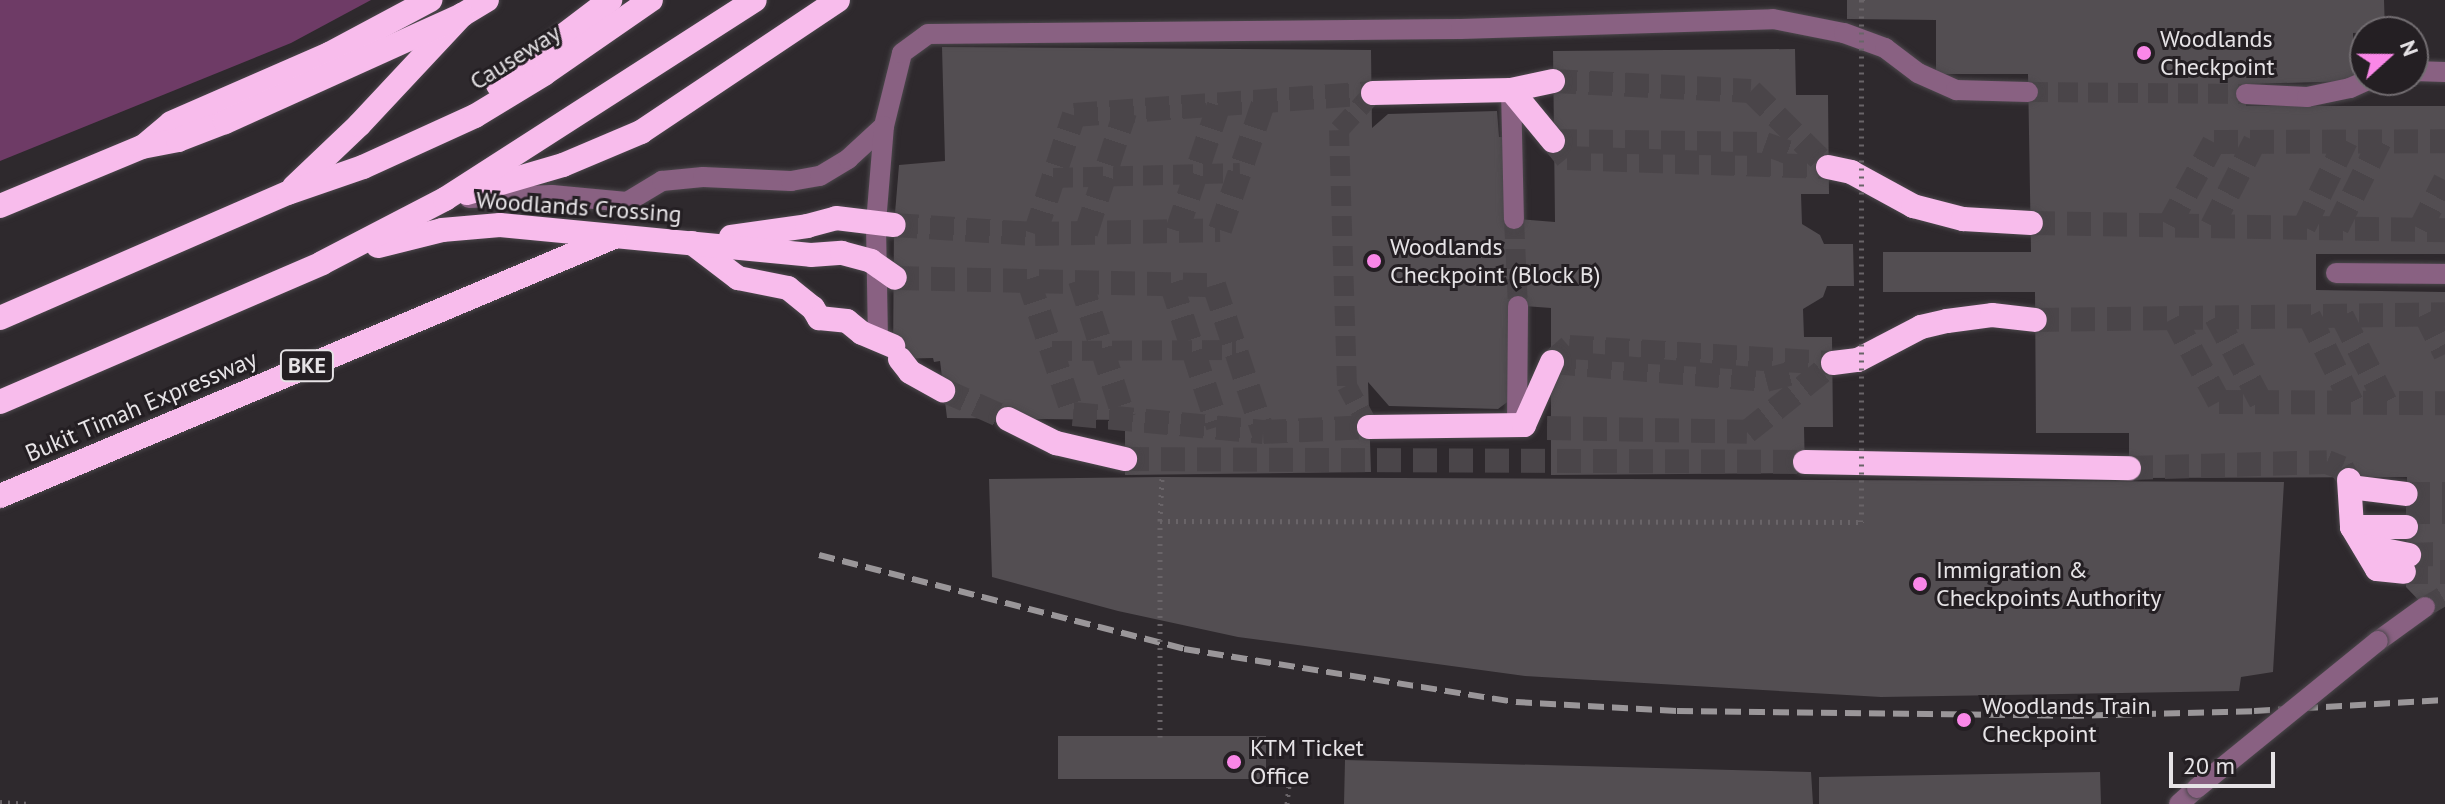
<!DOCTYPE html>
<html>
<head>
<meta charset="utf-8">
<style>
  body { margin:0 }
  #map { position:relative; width:2445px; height:804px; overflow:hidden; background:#2e292d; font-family:"PT Sans",sans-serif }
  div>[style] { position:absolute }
  .green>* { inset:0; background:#6e3b66 }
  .building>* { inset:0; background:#534e52; transform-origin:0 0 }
  .minor-tunnel>* { height:20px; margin-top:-10px; transform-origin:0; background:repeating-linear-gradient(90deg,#4a4549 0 20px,transparent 0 30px) }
  .highway-tunnel>* { height:24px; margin-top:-12px; transform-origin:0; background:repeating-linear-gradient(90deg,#4a4549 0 24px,transparent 0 36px) }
  .path>* { height:5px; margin-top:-2.5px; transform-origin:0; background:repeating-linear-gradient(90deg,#696468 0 2px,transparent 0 8px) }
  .roads { filter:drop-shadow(0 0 2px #4b474b) drop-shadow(0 0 2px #4b474b) }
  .minor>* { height:20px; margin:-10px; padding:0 10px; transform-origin:10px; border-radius:10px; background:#896182 }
  .highway>* { height:24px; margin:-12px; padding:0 12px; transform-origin:12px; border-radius:12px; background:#f8bcec }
  .rail>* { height:6px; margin-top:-3px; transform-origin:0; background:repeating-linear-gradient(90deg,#9a9699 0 16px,transparent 0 24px) }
  .path-bridge>* { height:5px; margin-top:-2.5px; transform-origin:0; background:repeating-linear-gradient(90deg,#696468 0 2px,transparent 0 8px) }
  .bridges { filter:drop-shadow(0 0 2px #4b474b) drop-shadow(0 0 2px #4b474b) }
  .minor-bridge>* { height:20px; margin:-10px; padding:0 10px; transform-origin:10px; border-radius:10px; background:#896182 }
  .dots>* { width:22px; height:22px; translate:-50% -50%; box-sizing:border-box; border:4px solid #241f23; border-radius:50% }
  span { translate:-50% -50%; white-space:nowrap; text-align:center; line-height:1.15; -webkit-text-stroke:6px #241f23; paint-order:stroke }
  .shield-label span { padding:2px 6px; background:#241f23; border:2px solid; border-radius:6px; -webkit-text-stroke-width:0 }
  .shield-label { font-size:22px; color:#e6e3e6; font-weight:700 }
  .poi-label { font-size:24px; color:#e6e3e6 }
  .left { translate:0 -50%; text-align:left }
  .street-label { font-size:24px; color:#e6e3e6 }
  .north { position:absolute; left:2349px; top:16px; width:80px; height:80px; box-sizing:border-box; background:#241f23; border:2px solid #726d71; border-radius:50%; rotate:69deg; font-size:22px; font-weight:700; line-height:32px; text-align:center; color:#e6e3e6 }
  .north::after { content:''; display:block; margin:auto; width:28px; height:36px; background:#fa87e8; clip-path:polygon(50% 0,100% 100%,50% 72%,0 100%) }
  .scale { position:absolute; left:2169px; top:752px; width:106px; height:36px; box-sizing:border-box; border:4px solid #e6e3e6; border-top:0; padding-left:10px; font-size:24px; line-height:28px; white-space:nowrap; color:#e6e3e6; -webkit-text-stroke:6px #241f23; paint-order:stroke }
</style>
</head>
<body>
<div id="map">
  <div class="green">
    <i style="clip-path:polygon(0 0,371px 0,291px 43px,0 161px)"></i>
  </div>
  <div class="building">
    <i style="clip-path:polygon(1847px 0,2384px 0,2385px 31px,2353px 33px,2353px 81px,2247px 84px,2246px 106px,2445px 106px,2445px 254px,2316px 254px,2316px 290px,2445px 292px,2445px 603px,2430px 612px,2406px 587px,2407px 477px,2129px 478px,2129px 433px,2036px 433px,2035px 292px,1883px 292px,1883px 252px,2031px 252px,2028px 74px,1936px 74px,1936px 20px,1847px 19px)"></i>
    <i style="clip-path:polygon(942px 47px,1371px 50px,1372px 128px,1388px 114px,1497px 111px,1499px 137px,1505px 137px,1506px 218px,1555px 222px,1553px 51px,1795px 49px,1796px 95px,1828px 95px,1829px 194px,1801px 194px,1802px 224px,1820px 235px,1824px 244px,1853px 244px,1854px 286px,1827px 286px,1823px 297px,1803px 309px,1804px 337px,1832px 337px,1833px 427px,1804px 427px,1805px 473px,1551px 475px,1551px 308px,1509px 305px,1510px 400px,1498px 409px,1389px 406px,1368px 382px,1371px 472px,1125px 475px,1125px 420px,947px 418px,940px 361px,934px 362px,933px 358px,893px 359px,894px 225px,899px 165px,945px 161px)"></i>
    <i style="clip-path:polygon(1162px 477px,2284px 482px,2273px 672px,2241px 677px,2239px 691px,1881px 697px,1525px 676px,1238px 637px,1118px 611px,992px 577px,989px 479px)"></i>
    <i style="left:1058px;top:736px;width:208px;height:43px"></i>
    <i style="clip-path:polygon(1345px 760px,1811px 772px,1813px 804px,1344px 804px)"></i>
    <i style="clip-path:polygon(2100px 772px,2101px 804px,1819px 804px,1819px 777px)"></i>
  </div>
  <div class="minor-tunnel">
    <i style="left:2028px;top:92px;width:218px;rotate:0.5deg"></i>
    <i style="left:1053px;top:178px;width:187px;rotate:-1.5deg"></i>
    <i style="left:1514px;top:219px;width:87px;rotate:87.4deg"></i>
    <i style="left:1052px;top:351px;width:184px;rotate:-0.3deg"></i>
    <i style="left:1369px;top:427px;width:47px;rotate:-118.2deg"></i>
    <i style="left:1347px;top:386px;width:256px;rotate:-91.8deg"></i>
    <i style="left:1339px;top:130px;width:50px;rotate:-47.4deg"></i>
    <i style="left:2425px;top:607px;width:23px;rotate:-31deg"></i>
  </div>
  <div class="highway-tunnel">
    <i style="left:1553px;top:81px;width:198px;rotate:2.9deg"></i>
    <i style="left:1751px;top:91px;width:108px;rotate:44.6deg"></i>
    <i style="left:1553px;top:141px;width:22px;rotate:51deg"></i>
    <i style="left:1567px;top:158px;width:261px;rotate:2deg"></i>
    <i style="left:1553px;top:141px;width:212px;rotate:0.8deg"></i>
    <i style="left:1765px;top:144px;width:45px;rotate:19.7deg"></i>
    <i style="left:2031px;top:223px;width:414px;rotate:1deg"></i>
    <i style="left:894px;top:225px;width:141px;rotate:3.7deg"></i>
    <i style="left:1035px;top:234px;width:185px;rotate:-1.2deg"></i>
    <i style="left:1220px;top:230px;width:136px;rotate:-71.2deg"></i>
    <i style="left:2169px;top:225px;width:94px;rotate:-61.5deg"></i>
    <i style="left:2214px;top:142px;width:231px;rotate:-0.2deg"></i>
    <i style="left:2212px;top:226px;width:95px;rotate:-63.2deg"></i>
    <i style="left:2304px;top:227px;width:96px;rotate:-64deg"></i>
    <i style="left:2337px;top:228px;width:97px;rotate:-63.7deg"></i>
    <i style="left:2420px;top:229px;width:55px;rotate:-63deg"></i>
    <i style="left:1177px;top:231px;width:133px;rotate:-71.6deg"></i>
    <i style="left:1086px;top:233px;width:127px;rotate:-72.1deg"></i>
    <i style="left:1035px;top:234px;width:125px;rotate:-71.9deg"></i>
    <i style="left:1074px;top:115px;width:300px;rotate:-4.2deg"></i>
    <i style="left:895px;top:278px;width:319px;rotate:1.3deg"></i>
    <i style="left:1214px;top:285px;width:155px;rotate:71.6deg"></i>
    <i style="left:1028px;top:279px;width:142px;rotate:71.6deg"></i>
    <i style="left:1073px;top:414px;width:191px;rotate:5.4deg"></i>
    <i style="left:1263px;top:432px;width:106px;rotate:-2.7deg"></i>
    <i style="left:1080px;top:280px;width:145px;rotate:72.3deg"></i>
    <i style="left:1171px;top:283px;width:151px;rotate:71.9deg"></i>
    <i style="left:2425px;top:314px;width:45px;rotate:63.4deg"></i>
    <i style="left:2309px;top:316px;width:97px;rotate:63.7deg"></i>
    <i style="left:2342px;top:316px;width:97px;rotate:63.2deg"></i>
    <i style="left:2216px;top:317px;width:96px;rotate:62.1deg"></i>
    <i style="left:2174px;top:318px;width:95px;rotate:61.8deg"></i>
    <i style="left:2219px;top:402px;width:226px;rotate:0.3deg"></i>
    <i style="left:2035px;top:320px;width:410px;rotate:-0.8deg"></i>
    <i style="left:1552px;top:362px;width:23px;rotate:-41deg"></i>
    <i style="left:1569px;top:347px;width:264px;rotate:3.5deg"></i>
    <i style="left:1552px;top:362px;width:215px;rotate:4.8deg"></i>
    <i style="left:1766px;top:380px;width:43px;rotate:-14.7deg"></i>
    <i style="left:943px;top:390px;width:71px;rotate:24deg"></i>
    <i style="left:1547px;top:428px;width:200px;rotate:1.1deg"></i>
    <i style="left:1747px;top:432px;width:110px;rotate:-38.7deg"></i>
    <i style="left:1125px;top:459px;width:680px;rotate:0.25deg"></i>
    <i style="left:2129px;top:468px;width:198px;rotate:-1.7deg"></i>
    <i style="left:2327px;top:462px;width:16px;rotate:22deg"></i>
    <i style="left:2342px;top:468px;width:14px;rotate:60deg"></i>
    <i style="left:2406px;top:494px;width:39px"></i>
    <i style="left:2406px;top:512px;width:39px"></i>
    <i style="left:2409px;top:555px;width:36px;rotate:-2deg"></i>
    <i style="left:2404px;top:572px;width:41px"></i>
  </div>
  <div class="path">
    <i style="left:1160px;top:521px;width:44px;rotate:-87.4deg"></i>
    <i style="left:0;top:802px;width:26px;rotate:4deg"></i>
    <i style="left:1287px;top:804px;width:39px;rotate:-84deg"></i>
  </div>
  <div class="roads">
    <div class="minor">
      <i style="left:2413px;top:71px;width:32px;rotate:2deg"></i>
      <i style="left:1511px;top:90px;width:129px;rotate:88.7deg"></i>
      <i style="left:2246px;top:94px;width:61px;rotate:2.8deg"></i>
      <i style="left:2307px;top:97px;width:44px;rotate:-11.8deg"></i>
      <i style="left:2350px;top:88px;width:20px;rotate:-24deg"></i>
      <i style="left:469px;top:198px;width:83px;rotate:-2.1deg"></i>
      <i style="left:552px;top:195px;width:75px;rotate:5.3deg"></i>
      <i style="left:627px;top:202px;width:41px;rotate:-31deg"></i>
      <i style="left:662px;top:181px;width:41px;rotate:-5.6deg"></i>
      <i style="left:703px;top:177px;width:88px;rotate:2.6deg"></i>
      <i style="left:791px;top:181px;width:29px;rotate:-10deg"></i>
      <i style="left:820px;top:176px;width:33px;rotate:-31deg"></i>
      <i style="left:848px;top:159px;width:49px;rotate:-42.5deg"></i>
      <i style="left:884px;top:126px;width:75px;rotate:-76.1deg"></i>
      <i style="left:902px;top:53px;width:32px;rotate:-36deg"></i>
      <i style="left:928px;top:34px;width:533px;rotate:-0.54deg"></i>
      <i style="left:1461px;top:29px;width:312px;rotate:-1.8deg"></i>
      <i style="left:1773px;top:19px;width:72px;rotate:11.2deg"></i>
      <i style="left:1844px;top:33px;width:44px;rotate:20.1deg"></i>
      <i style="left:1885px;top:48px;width:41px;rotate:37.1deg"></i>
      <i style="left:1918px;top:73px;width:42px;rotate:24.1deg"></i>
      <i style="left:1956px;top:90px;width:72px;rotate:1.6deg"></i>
      <i style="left:2336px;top:273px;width:109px;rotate:0.5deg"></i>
      <i style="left:878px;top:340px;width:117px;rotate:-91deg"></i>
      <i style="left:876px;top:223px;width:97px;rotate:-85.3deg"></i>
      <i style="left:1517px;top:425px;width:119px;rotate:-89.5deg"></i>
      <i style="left:2378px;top:641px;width:58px;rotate:-35.9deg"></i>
      <i style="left:2179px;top:804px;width:24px;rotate:-42deg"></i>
    </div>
    <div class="highway">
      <i style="left:498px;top:85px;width:141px;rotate:-37.2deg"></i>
      <i style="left:1511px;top:90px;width:43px;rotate:-12.1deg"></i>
      <i style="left:1373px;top:93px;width:138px;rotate:-1.2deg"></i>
      <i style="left:1511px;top:90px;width:66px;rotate:50.5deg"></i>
      <i style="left:144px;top:146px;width:35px;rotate:-40deg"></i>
      <i style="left:171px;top:123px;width:172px;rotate:-23.6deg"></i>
      <i style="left:329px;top:54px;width:115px;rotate:-28.1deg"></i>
      <i style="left:1828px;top:167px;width:24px;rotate:12deg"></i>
      <i style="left:1851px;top:172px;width:71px;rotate:28.7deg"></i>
      <i style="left:1913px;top:206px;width:52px;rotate:14.6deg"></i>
      <i style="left:1963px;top:219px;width:68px;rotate:3.4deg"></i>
      <i style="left:294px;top:187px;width:90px;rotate:-43.6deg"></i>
      <i style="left:359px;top:125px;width:151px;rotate:-46.9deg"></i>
      <i style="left:462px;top:15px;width:29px;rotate:-31deg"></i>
      <i style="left:467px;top:193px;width:100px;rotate:-16.3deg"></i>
      <i style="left:563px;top:165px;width:85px;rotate:-22.9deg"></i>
      <i style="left:641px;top:132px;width:237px;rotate:-33.8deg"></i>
      <i style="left:0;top:206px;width:154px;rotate:-22.6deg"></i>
      <i style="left:142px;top:147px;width:37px;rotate:-11deg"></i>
      <i style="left:178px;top:140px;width:50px;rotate:-21deg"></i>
      <i style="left:225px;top:122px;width:260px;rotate:-24.3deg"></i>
      <i style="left:731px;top:237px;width:77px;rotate:-8.2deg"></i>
      <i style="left:807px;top:226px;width:30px;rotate:-15deg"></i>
      <i style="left:836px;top:218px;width:58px;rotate:6.9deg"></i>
      <i style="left:692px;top:243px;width:58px;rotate:37.3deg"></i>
      <i style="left:738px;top:278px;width:51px;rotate:11.3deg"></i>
      <i style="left:788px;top:288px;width:32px;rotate:39deg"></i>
      <i style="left:813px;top:308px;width:12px;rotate:59deg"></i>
      <i style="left:819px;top:318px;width:28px;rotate:6deg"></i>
      <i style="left:847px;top:321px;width:19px;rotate:39deg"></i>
      <i style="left:862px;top:333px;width:34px;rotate:23deg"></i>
      <i style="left:378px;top:246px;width:66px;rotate:-14deg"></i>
      <i style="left:442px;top:230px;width:58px;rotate:-4.9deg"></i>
      <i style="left:500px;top:225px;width:312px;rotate:5.5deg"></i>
      <i style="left:811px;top:255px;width:31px;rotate:-4deg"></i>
      <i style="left:842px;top:253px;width:30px;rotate:15deg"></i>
      <i style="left:871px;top:261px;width:29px;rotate:35deg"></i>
      <i style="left:0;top:318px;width:314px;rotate:-23.5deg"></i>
      <i style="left:288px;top:193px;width:79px;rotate:-19.1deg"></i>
      <i style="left:363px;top:167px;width:123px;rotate:-24.5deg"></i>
      <i style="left:475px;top:116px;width:81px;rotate:-31.3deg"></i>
      <i style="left:544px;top:74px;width:130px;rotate:-34.7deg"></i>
      <i style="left:900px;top:359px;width:16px;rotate:52deg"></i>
      <i style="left:910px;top:372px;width:38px;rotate:29deg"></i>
      <i style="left:1833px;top:363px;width:25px;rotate:-7deg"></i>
      <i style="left:1858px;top:360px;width:71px;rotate:-27.6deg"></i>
      <i style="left:1921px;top:327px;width:27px;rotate:-13deg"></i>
      <i style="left:1947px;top:321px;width:45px;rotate:-7.6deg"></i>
      <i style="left:1992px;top:315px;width:43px;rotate:6.6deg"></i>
      <i style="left:0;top:402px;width:351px;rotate:-23.3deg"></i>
      <i style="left:322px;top:263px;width:139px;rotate:-27.5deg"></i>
      <i style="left:445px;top:199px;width:368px;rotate:-32.7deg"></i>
      <i style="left:1008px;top:419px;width:54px;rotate:26.6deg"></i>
      <i style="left:1056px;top:443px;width:71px;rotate:13.1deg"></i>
      <i style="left:1369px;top:427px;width:155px;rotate:-0.7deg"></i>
      <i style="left:1524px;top:425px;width:69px;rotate:-66deg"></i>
      <i style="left:1805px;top:462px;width:324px;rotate:1.1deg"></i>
      <i style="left:2349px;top:480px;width:47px;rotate:86.3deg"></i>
      <i style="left:2352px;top:527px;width:49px;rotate:59.2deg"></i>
      <i style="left:2377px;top:569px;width:27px;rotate:6deg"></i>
      <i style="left:2350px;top:487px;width:56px;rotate:7.1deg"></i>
      <i style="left:0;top:496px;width:666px;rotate:-22.87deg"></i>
      <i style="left:2352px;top:527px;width:54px"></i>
      <i style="left:2364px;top:546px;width:46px;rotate:11.3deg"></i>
    </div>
  </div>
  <div class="rail">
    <i style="left:819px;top:555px;width:377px;rotate:14.4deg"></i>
    <i style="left:1184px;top:649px;width:336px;rotate:9.1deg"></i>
    <i style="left:1516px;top:702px;width:161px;rotate:3.2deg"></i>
    <i style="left:1677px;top:711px;width:391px;rotate:0.7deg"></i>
    <i style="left:2068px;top:716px;width:186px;rotate:-1.5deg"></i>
    <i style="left:2254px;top:711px;width:191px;rotate:-3.3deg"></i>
  </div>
  <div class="path-bridge">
    <i style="left:1160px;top:737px;width:216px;rotate:-90deg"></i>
    <i style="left:1160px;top:521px;width:701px;rotate:0.08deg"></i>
    <i style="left:1861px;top:522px;width:522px;rotate:-89.89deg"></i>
  </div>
  <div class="bridges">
    <div class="minor-bridge">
      <i style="left:2197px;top:788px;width:233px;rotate:-39.1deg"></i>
    </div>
  </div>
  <div class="dots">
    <i style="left:2144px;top:53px;background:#fa87e8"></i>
    <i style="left:1374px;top:261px;background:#fa87e8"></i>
    <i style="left:1920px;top:584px;background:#fa87e8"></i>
    <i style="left:1964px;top:720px;background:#fa87e8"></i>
    <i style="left:1234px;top:762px;background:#fa87e8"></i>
  </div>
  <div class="shield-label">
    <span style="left:307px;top:366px">BKE</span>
  </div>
  <div class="poi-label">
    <span class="left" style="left:2160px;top:53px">Woodlands<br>Checkpoint</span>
    <span class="left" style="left:1390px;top:261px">Woodlands<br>Checkpoint (Block B)</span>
    <span class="left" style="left:1936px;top:584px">Immigration &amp;<br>Checkpoints Authority</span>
    <span class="left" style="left:1982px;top:720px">Woodlands Train<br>Checkpoint</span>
    <span class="left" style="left:1250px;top:762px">KTM Ticket<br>Office</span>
  </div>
  <div class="street-label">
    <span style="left:515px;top:57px;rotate:-32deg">Causeway</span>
    <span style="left:579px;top:207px;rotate:4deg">Woodlands Crossing</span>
    <span style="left:141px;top:406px;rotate:-23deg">Bukit Timah Expressway</span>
  </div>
  <div class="north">N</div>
  <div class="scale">20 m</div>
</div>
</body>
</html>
